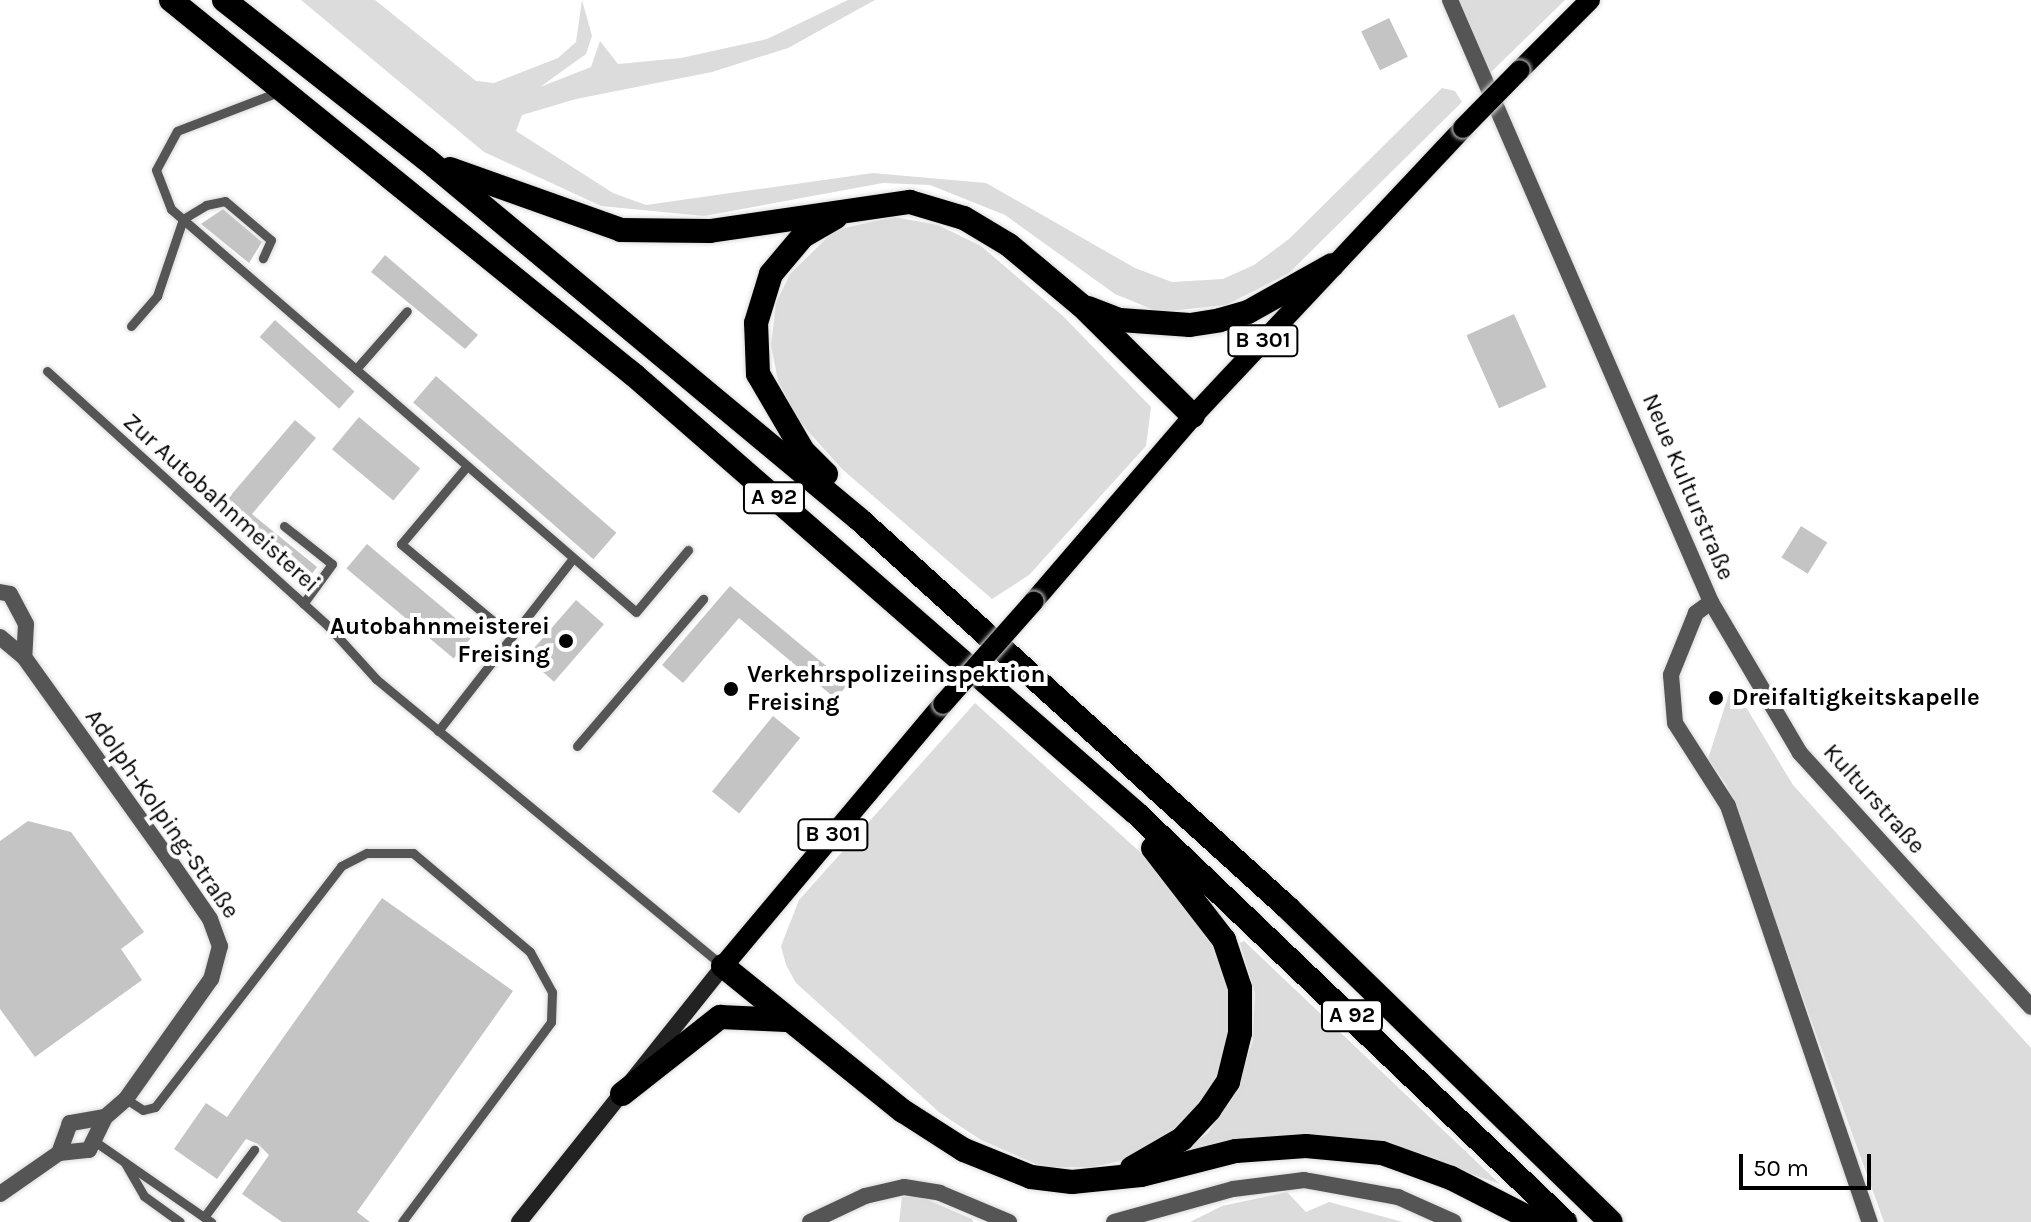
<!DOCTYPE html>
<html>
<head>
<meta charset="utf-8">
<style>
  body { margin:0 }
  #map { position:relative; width:2031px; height:1222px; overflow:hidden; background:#fff; font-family:Karla,sans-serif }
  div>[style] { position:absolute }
  .green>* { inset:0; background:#dcdcdc }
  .building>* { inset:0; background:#c4c4c4; transform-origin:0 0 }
  .roads { filter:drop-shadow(0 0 2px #dbdbdb) drop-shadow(0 0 2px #dbdbdb) }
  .service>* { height:9px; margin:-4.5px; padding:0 4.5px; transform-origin:4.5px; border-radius:4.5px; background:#555 }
  .minor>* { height:16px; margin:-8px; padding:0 8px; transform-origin:8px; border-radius:8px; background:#555 }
  .secondary>* { height:16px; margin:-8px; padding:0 8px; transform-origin:8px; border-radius:8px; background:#222 }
  .primary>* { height:20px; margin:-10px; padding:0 10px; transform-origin:10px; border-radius:10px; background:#000 }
  .motorway>* { height:24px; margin:-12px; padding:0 12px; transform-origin:12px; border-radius:12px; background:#000 }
  .bridges { filter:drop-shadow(0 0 2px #dbdbdb) drop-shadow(0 0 2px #dbdbdb) }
  .primary-bridge>* { height:20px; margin:-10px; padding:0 10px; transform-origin:10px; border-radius:10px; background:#000 }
  .dots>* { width:22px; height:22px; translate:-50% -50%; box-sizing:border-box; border:4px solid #fff; border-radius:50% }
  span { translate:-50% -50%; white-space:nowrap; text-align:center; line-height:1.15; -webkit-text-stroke:8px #fff; paint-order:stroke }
  .shield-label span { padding:2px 6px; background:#fff; border:2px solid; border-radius:6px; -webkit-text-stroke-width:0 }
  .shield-label { font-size:22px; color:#000; font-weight:700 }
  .street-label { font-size:24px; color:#000 }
  .poi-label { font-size:24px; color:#000; font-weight:700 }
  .right { translate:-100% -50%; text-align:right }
  .left { translate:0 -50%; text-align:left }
  .scale { position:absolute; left:1739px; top:1154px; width:132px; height:36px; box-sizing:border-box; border:4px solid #000; border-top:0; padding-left:10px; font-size:24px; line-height:28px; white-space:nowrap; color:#000; -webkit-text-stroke:6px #fff; paint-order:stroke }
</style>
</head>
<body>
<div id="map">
  <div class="green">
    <i style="clip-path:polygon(301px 0,375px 0,476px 81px,494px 83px,558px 58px,576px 42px,582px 0,592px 36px,586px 54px,540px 87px,591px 67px,600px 41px,618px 64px,681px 58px,767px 39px,848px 0,875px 0,788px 48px,712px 72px,576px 99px,522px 115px,516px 131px,613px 193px,646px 205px,873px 173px,986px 183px,1135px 268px,1172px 282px,1223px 279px,1254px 265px,1289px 239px,1442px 88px,1455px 91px,1462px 102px,1289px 273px,1226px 305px,1159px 312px,1115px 294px,1005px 215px,930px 185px,883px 183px,704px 216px,601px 206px,484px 152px)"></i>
    <i style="clip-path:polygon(1457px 0,1565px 0,1489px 74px)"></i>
    <i style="clip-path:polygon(894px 217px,938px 225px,981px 246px,1063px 316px,1151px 407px,1146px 446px,1029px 575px,992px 599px,842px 469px,799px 421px,778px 381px,771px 345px,776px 303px,790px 274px,835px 230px)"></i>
    <i style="clip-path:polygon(1732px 684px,1793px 785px,2031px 1048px,2031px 1222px,1884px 1222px,1726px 784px,1708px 759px)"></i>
    <i style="clip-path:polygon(975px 703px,1181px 889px,1228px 966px,1234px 1038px,1206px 1105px,1170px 1137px,1129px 1159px,1093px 1167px,1043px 1167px,981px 1140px,940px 1113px,796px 983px,786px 965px,781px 946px,799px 900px)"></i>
    <i style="clip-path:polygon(1244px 941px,1500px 1184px,1372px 1140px,1307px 1134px,1240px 1140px,1166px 1162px,1208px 1133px,1235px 1091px,1253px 1041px,1255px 993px,1240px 943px)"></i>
    <i style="clip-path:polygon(1287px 1192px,1306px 1212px,1329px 1202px,1403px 1222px,1190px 1222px,1222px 1206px)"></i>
    <i style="clip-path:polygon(919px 1196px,972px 1219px,973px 1222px,899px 1222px,902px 1197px)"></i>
  </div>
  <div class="building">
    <i style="left:1389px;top:18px;width:43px;height:31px;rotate:64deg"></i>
    <i style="clip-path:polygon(223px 209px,262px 242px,249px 263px,201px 224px)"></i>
    <i style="clip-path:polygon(385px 255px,478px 335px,465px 349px,371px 272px)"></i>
    <i style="left:1514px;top:314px;width:80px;height:52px;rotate:66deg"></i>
    <i style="left:275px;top:320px;width:107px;height:23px;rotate:42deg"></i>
    <i style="left:436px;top:376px;width:239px;height:35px;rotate:41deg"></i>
    <i style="left:359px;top:417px;width:80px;height:42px;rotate:40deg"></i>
    <i style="clip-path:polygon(295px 420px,316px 438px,252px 514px,317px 567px,304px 584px,220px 508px)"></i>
    <i style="left:1801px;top:526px;width:31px;height:37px;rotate:32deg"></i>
    <i style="left:367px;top:544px;width:140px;height:32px;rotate:40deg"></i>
    <i style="clip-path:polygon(730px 586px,848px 684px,836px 699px,739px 618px,683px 683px,662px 665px)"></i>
    <i style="left:576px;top:600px;width:37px;height:76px;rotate:41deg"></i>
    <i style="left:773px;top:716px;width:35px;height:97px;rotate:39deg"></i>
    <i style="clip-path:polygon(28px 821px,71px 832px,144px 932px,121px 949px,142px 980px,35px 1057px,0 1009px,0 841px)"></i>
    <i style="clip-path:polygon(382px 898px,513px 991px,357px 1212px,370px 1222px,282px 1222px,242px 1194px,269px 1155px,258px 1144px,246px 1139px,217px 1179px,174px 1149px,206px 1103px,227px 1117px)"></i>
  </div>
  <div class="roads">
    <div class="service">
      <i style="left:281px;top:91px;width:111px;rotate:159deg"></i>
      <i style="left:177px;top:131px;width:44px;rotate:118.3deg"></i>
      <i style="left:156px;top:170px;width:42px;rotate:69deg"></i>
      <i style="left:171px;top:209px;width:615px;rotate:40.91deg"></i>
      <i style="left:636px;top:612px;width:81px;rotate:-50deg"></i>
      <i style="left:131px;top:326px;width:40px;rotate:-49deg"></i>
      <i style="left:157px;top:296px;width:81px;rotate:-71.3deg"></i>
      <i style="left:183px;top:219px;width:27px;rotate:-31deg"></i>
      <i style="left:206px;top:205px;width:19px;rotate:-12deg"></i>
      <i style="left:225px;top:201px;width:60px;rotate:40.3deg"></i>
      <i style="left:271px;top:240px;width:20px;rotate:114deg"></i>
      <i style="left:356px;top:369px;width:77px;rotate:-48.7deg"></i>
      <i style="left:47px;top:371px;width:379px;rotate:42.2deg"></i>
      <i style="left:328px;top:626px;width:72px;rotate:47.8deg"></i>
      <i style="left:376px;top:679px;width:447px;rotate:39.6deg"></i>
      <i style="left:467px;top:466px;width:102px;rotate:130.2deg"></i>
      <i style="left:401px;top:544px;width:143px;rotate:39.9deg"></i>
      <i style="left:284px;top:526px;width:61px;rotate:38.4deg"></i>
      <i style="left:332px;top:564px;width:49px;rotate:125.9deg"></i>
      <i style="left:438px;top:731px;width:219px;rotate:-52deg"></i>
      <i style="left:577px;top:746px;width:194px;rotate:-49.4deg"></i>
      <i style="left:126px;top:1099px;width:20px;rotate:33deg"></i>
      <i style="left:143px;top:1110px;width:12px;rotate:-14deg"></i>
      <i style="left:155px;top:1107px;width:304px;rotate:-52.3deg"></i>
      <i style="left:341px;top:866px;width:29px;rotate:-27deg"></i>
      <i style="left:367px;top:853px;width:46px"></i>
      <i style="left:413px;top:853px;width:153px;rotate:40.2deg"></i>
      <i style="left:530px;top:952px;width:46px;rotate:61.2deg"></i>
      <i style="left:552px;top:992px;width:30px;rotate:92deg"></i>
      <i style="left:551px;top:1022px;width:249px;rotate:126.7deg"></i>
      <i style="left:97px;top:1143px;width:139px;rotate:34.7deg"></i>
      <i style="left:125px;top:1163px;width:38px;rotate:60deg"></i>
      <i style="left:144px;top:1196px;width:44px;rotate:35.8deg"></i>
      <i style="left:204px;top:1217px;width:84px;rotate:-53.3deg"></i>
    </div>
    <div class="minor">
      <i style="left:1450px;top:0;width:656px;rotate:66.56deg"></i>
      <i style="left:1711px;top:602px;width:175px;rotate:59.5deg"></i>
      <i style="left:1800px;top:753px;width:343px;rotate:47.7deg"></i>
      <i style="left:0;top:592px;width:10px;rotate:11deg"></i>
      <i style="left:10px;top:594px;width:34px;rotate:62deg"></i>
      <i style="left:26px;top:624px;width:33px;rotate:93deg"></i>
      <i style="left:1711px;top:602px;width:19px;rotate:144deg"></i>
      <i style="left:1696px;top:613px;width:67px;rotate:112deg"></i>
      <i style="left:1671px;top:675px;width:48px;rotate:85.2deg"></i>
      <i style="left:1675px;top:723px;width:98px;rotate:57.4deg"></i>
      <i style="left:1728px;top:806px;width:440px;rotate:71.2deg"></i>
      <i style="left:0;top:637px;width:31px;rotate:40deg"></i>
      <i style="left:24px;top:657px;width:251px;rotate:54.4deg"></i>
      <i style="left:170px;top:861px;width:70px;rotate:55.4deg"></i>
      <i style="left:210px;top:919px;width:29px;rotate:70deg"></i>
      <i style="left:220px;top:946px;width:34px;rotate:105deg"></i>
      <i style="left:211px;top:979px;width:147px;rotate:125.3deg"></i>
      <i style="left:126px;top:1099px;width:28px;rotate:139deg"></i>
      <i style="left:105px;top:1117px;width:36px;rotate:170deg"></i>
      <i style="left:70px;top:1123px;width:32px;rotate:110deg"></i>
      <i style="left:59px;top:1153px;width:72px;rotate:145.2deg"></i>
      <i style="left:59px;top:1153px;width:30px;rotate:-6deg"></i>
      <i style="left:89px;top:1150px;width:37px;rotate:-64deg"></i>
      <i style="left:810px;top:1222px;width:61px;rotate:-25.3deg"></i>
      <i style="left:865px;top:1196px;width:40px;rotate:-13deg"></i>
      <i style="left:904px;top:1187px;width:36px;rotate:9deg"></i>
      <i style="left:940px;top:1193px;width:75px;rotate:22.8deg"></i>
      <i style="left:1114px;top:1222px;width:123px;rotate:-15.5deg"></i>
      <i style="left:1233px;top:1189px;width:72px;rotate:-7.2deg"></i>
      <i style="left:1304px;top:1180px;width:96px;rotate:10.3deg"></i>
      <i style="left:1398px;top:1197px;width:61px;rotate:24.1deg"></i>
    </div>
    <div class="secondary">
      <i style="left:519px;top:1222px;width:327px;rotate:-51.4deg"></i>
    </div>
    <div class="primary">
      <i style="left:1520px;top:70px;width:99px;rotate:-45deg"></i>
      <i style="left:1034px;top:601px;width:244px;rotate:-49.3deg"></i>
      <i style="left:1193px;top:416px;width:395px;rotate:-46.8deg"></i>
      <i style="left:723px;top:966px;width:342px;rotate:-50deg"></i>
    </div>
    <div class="motorway">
      <i style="left:171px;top:0;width:596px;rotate:39.01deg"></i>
      <i style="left:634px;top:375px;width:666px;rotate:41.11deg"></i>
      <i style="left:1136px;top:813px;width:593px;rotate:43.63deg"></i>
      <i style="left:224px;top:0;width:256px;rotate:38.2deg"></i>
      <i style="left:425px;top:158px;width:566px;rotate:39.77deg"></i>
      <i style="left:860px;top:520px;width:578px;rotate:42.19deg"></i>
      <i style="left:1288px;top:908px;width:450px;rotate:44.2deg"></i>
      <i style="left:450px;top:169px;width:182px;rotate:19.6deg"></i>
      <i style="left:621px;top:230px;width:89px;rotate:0.6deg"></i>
      <i style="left:710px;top:231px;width:202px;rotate:-8.3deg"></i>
      <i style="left:910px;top:202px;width:56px;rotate:16.5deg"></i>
      <i style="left:964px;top:218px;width:52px;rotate:31deg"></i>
      <i style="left:1009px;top:245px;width:95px;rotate:39.9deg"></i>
      <i style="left:1082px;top:306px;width:156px;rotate:44.7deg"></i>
      <i style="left:1088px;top:308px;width:34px;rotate:21deg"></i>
      <i style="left:1120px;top:320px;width:70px;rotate:4.1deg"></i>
      <i style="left:1190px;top:325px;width:30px;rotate:-9deg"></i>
      <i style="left:1220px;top:320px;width:29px;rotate:-16deg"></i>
      <i style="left:1248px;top:312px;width:96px;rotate:-29.2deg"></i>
      <i style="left:826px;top:474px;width:33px;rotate:-135deg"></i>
      <i style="left:803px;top:451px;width:89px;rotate:-120.3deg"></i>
      <i style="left:758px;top:374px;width:51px;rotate:-92.2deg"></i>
      <i style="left:756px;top:323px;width:51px;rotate:-73deg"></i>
      <i style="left:771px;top:274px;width:50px;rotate:-49.9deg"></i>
      <i style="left:803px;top:236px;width:38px;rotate:-30deg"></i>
      <i style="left:723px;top:966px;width:231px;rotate:38.9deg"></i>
      <i style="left:903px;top:1111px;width:72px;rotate:32.6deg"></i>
      <i style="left:964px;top:1150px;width:72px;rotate:21.9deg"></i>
      <i style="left:1031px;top:1177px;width:41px;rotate:7deg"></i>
      <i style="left:1072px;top:1182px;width:69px;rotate:-5.8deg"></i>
      <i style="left:1141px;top:1175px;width:98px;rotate:-14.2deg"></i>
      <i style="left:1236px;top:1151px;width:70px;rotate:-4.1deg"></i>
      <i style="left:1306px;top:1146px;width:76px;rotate:5.3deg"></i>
      <i style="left:1382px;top:1153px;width:73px;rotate:19.9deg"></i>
      <i style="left:1451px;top:1178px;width:97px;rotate:27.1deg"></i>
      <i style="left:622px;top:1094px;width:125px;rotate:-38.2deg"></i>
      <i style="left:720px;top:1017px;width:66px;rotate:2.6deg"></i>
      <i style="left:1132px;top:1168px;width:58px;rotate:-30.1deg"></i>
      <i style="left:1182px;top:1139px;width:40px;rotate:-47deg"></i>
      <i style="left:1209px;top:1110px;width:34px;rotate:-56deg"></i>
      <i style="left:1228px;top:1082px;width:50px;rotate:-76.2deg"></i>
      <i style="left:1240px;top:1033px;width:45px;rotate:-90deg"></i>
      <i style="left:1240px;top:988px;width:51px;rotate:-108.4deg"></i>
      <i style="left:1224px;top:940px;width:116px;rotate:-127.7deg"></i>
    </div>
  </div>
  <div class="bridges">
    <div class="primary-bridge">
      <i style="left:1463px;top:128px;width:81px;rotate:-45.5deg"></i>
      <i style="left:943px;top:704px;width:137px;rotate:-48.5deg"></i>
    </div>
  </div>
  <div class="dots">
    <i style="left:566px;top:641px;background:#000"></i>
    <i style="left:731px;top:689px;background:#000"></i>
    <i style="left:1716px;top:698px;background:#000"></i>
  </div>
  <div class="shield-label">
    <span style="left:1263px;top:341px">B 301</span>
    <span style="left:774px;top:498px">A 92</span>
    <span style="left:833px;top:835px">B 301</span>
    <span style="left:1352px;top:1016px">A 92</span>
  </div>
  <div class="street-label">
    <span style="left:1688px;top:487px;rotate:67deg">Neue Kulturstraße</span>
    <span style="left:221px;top:503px;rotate:42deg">Zur Autobahnmeisterei</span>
    <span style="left:1874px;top:799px;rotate:48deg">Kulturstraße</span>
    <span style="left:162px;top:814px;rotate:55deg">Adolph-Kolping-Straße</span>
  </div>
  <div class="poi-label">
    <span class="right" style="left:550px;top:641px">Autobahnmeisterei<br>Freising</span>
    <span class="left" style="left:747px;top:689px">Verkehrspolizeiinspektion<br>Freising</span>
    <span class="left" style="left:1732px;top:698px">Dreifaltigkeitskapelle</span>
  </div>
  <div class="scale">50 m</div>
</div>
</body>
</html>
